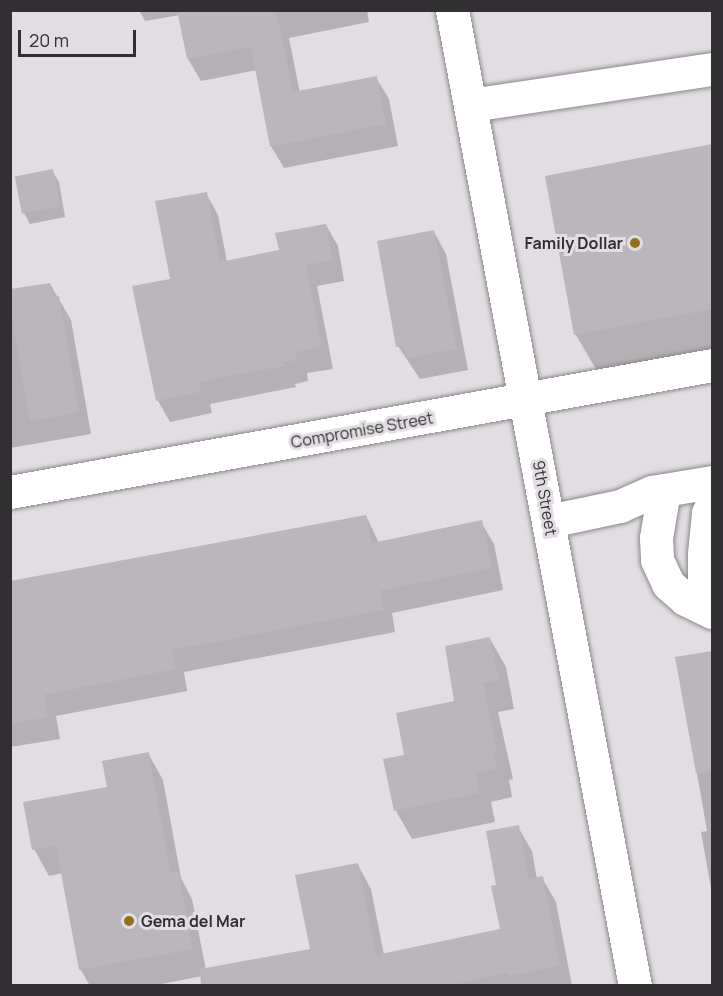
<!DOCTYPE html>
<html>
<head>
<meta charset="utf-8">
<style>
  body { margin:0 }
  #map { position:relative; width:723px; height:996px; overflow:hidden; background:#e1dde2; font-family:Manrope,sans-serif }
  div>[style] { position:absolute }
  .shadow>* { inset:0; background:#0003 }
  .building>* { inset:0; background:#bab6bb; transform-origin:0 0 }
  .roads { filter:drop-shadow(0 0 2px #8b878b) drop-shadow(0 0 2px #8b878b) }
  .minor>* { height:33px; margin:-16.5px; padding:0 16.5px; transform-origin:16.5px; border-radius:16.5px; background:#fff }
  .dots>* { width:16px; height:16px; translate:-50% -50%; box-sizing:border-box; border:3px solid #e1dde2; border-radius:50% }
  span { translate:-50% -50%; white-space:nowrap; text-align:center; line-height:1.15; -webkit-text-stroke:6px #e1dde2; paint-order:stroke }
  .poi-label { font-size:16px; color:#312f31; font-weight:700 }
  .right { translate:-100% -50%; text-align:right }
  .left { translate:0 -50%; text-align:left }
  .street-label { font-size:16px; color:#312f31 }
  .frame { position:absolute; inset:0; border:12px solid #312f31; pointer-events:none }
  .scale { position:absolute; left:18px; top:30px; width:118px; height:27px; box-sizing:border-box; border:3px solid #312f31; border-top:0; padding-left:8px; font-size:18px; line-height:21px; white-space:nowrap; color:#312f31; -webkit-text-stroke:4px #e1dde2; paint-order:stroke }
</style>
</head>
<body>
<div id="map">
  <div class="shadow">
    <i style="clip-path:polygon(139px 10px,367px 10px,369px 22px,289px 38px,300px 93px,376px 78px,389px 99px,398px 146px,284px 168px,271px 146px,257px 70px,201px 81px,188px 59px,180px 15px,145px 21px)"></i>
    <i style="clip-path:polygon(712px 146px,712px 349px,597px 371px,576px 335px,546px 178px)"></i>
    <i style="clip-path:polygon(52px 171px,59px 182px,65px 217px,30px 224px,24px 213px)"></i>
    <i style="clip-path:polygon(206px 193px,218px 215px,227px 262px,281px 252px,326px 225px,338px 246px,344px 281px,317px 286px,333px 369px,307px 373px,308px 381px,295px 384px,296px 387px,210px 404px,212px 413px,170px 422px,158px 401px,134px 287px,172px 280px)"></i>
    <i style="clip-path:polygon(434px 232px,446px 254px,468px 370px,420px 379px,398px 346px)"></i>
    <i style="clip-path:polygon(50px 284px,71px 320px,91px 434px,10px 448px,10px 307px)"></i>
    <i style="clip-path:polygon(366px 516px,379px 543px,481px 522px,494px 544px,503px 590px,392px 613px,395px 632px,184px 672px,187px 691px,56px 716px,60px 739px,10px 747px,10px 582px)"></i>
    <i style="clip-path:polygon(490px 639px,506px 667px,514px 709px,498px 712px,513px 779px,509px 780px,512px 797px,491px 802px,495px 822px,412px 839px,396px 811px,385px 760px,406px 756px,456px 702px)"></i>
    <i style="clip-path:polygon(712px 653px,712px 894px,701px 832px,707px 831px,677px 658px)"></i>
    <i style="clip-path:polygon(148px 753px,163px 780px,181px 878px,192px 899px,207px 975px,152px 986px,90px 986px,81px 970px,63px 873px,49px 876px,34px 849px)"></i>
    <i style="clip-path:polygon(518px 827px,532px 851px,537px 879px,542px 878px,556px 902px,572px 986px,233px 986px,311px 950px,358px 865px,371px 889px,384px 955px,501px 930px,498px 886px)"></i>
  </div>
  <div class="building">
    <i style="clip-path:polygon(177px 10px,276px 10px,293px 92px,377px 76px,386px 124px,270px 147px,251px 47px,187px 59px)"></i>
    <i style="clip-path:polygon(712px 144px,712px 309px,574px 335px,545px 176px)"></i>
    <i style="left:53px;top:169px;width:38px;height:39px;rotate:79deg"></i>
    <i style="clip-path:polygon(207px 192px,220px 262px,279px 250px,275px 233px,326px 224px,333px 260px,306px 265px,322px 347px,296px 352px,297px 360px,284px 362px,285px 366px,220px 377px,199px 383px,201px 392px,156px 401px,132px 286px,170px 279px,155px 201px)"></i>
    <i style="clip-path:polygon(434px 230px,457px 349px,406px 358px,403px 346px,396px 347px,377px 241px)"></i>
    <i style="clip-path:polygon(50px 283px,53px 297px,59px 296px,79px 412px,30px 421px,10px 309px,10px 289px)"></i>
    <i style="clip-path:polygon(366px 515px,372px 543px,482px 520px,492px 568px,380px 591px,384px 610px,172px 650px,176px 669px,44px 695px,48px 717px,10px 724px,10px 581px)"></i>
    <i style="clip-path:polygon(490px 637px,499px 680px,483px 683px,497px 750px,493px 751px,497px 769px,476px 773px,480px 793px,394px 811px,383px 759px,404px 755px,396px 713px,454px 701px,445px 646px)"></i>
    <i style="clip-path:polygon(712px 651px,712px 772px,696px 773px,675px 657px)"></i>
    <i style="clip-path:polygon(149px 752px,170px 873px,178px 871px,193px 949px,79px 970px,56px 846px,32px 850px,23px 802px,107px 787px,102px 761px)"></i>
    <i style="clip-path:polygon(519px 825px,529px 879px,543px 876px,560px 966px,509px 976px,508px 973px,447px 986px,201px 986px,200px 969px,310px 949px,295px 875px,358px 863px,376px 955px,500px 929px,491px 886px,496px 885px,486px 831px)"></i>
  </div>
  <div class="roads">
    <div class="minor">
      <i style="left:452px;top:10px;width:993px;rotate:79.38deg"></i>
      <i style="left:471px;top:105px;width:244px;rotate:-8.5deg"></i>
      <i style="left:664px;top:490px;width:49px;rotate:99.5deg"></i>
      <i style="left:656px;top:538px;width:22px;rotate:87deg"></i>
      <i style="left:657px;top:560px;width:26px;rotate:65deg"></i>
      <i style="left:668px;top:584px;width:23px;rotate:41deg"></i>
      <i style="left:685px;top:599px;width:30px;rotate:26deg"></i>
      <i style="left:10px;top:492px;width:713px;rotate:-10.25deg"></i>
      <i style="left:712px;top:504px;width:10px;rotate:114deg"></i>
      <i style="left:708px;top:513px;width:41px;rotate:95.6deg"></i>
      <i style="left:704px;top:554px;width:34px;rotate:90deg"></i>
      <i style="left:704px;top:588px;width:22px;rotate:69deg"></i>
      <i style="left:549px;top:521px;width:73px;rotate:-11.9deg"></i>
      <i style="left:620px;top:506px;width:35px;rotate:-24deg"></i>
      <i style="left:652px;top:492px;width:61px;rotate:-9.5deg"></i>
    </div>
  </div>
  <div class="dots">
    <i style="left:635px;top:243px;background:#956f19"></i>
    <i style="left:129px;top:921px;background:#956f19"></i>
  </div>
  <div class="poi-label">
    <span class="right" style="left:623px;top:243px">Family Dollar</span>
    <span class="left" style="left:141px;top:921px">Gema del Mar</span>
  </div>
  <div class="street-label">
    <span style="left:362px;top:430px;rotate:-10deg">Compromise Street</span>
    <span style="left:545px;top:498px;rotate:80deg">9th Street</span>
  </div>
  <div class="frame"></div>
  <div class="scale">20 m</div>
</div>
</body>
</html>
